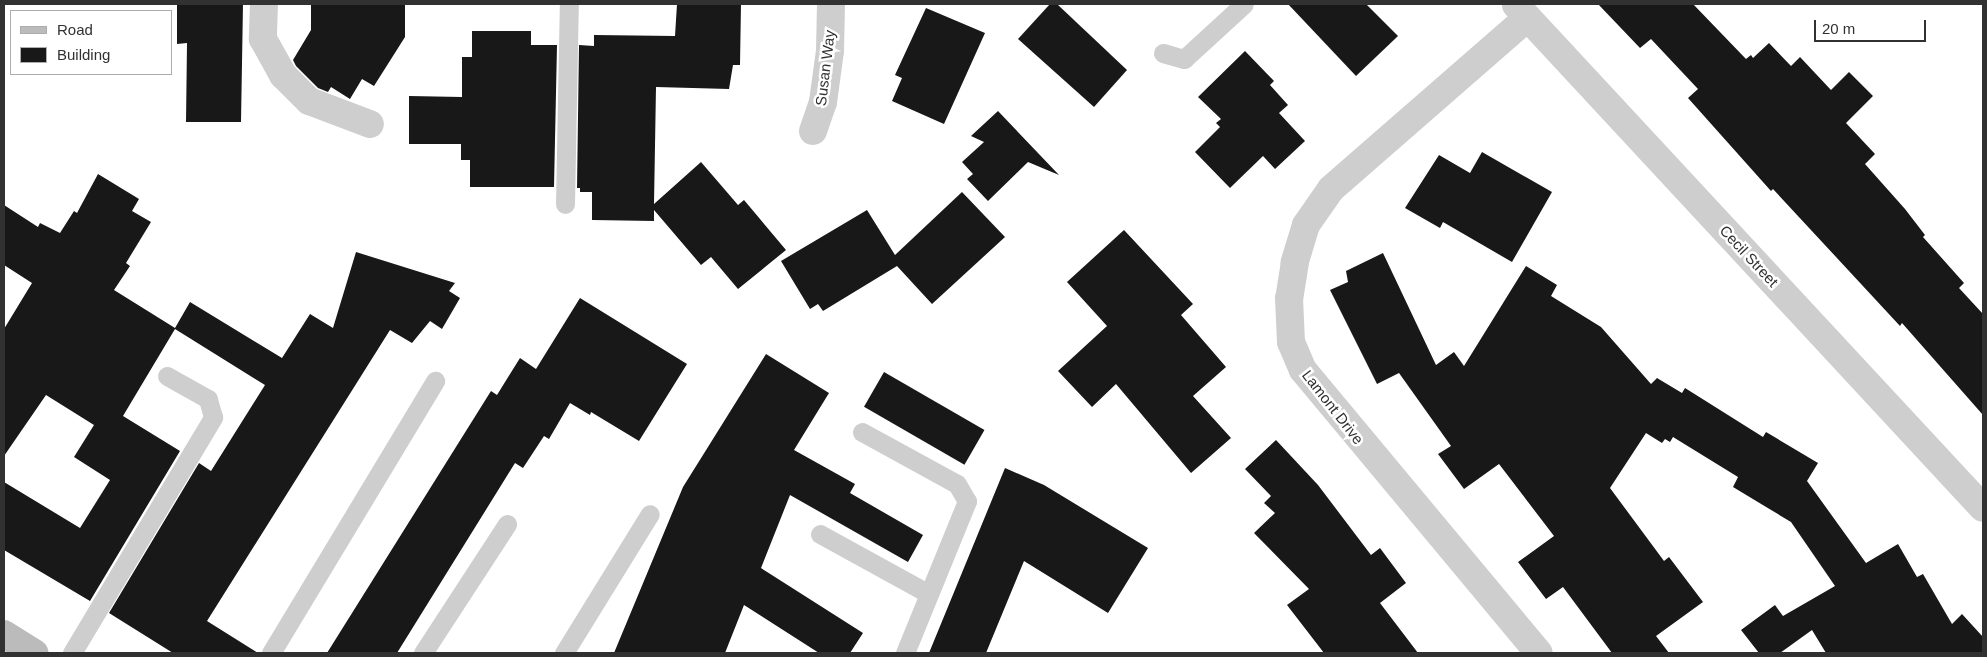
<!DOCTYPE html>
<html>
<head>
<meta charset="utf-8">
<style>
  body { margin:0 }
  #map { position:relative; width:1987px; height:657px; overflow:hidden; background:#fff; font-family:Helvetica,sans-serif }
  div>[style] { position:absolute }
  .building>* { inset:0; background:#181818; transform-origin:0 0 }
  .lane>* { height:19px; margin:-9.5px; padding:0 9.5px; transform-origin:9.5px; border-radius:9.5px; background:#cecece }
  .street>* { height:28px; margin:-14px; padding:0 14px; transform-origin:14px; border-radius:14px; background:#cecece }
  .secondary>* { height:28px; margin:-14px; padding:0 14px; transform-origin:14px; border-radius:14px; background:#bbb }
  span { translate:-50% -50%; white-space:nowrap; text-align:center; line-height:1.15; -webkit-text-stroke:5px #fff; paint-order:stroke }
  .street-label { font-size:15px; color:#313131 }
  .frame { position:absolute; inset:0; border:5px solid #313131; pointer-events:none }
  .legend { position:absolute; left:10px; top:10px; width:162px; height:65px; box-sizing:border-box; background:#fff; border:1px solid #adadad; margin:0; padding:6px 9px; list-style:none; font-size:15px; color:#313131 }
  .legend li { display:flex; align-items:center; gap:10px; height:25px }
  .legend b { width:25px; border:1px solid #adadad }
  .scale { position:absolute; left:1814px; top:20px; width:112px; height:22px; box-sizing:border-box; border:2px solid #313131; border-top:0; padding-left:6px; font-size:15px; line-height:18px; white-space:nowrap; color:#313131; -webkit-text-stroke:4px #fff; paint-order:stroke }
</style>
</head>
<body>
<div id="map">
  <div class="building">
    <i style="clip-path:polygon(177px 4px,243px 4px,241px 122px,186px 122px,187px 43px,177px 44px)"></i>
    <i style="clip-path:polygon(311px 4px,405px 4px,405px 37px,374px 86px,362px 79px,350px 99px,331px 87px,328px 92px,318px 88px,296px 66px,293px 60px,311px 30px)"></i>
    <i style="clip-path:polygon(677px 4px,741px 4px,740px 65px,733px 65px,729px 89px,656px 87px,654px 204px,701px 162px,738px 205px,744px 200px,786px 250px,738px 289px,711px 257px,701px 265px,654px 210px,654px 221px,592px 220px,592px 192px,580px 192px,580px 188px,577px 188px,579px 45px,594px 46px,594px 35px,675px 36px)"></i>
    <i style="clip-path:polygon(1050px 4px,1057px 4px,1127px 70px,1094px 107px,1018px 39px)"></i>
    <i style="clip-path:polygon(1288px 4px,1366px 4px,1398px 36px,1356px 76px)"></i>
    <i style="clip-path:polygon(1598px 4px,1693px 4px,1746px 59px,1751px 55px,1753px 58px,1769px 43px,1791px 66px,1800px 57px,1831px 90px,1849px 72px,1873px 96px,1846px 123px,1875px 154px,1865px 164px,1905px 209px,1925px 235px,1923px 237px,1964px 283px,1959px 288px,1983px 314px,1983px 415px,1902px 323px,1900px 326px,1773px 189px,1771px 191px,1688px 98px,1698px 89px,1651px 39px,1640px 48px)"></i>
    <i style="clip-path:polygon(926px 8px,985px 33px,944px 124px,892px 101px,902px 78px,895px 75px)"></i>
    <i style="clip-path:polygon(472px 31px,531px 31px,531px 45px,557px 45px,554px 187px,470px 187px,470px 160px,461px 160px,461px 144px,409px 144px,409px 96px,462px 97px,462px 57px,472px 57px)"></i>
    <i style="clip-path:polygon(1245px 51px,1274px 81px,1270px 85px,1288px 105px,1279px 113px,1305px 141px,1275px 169px,1263px 156px,1230px 188px,1195px 152px,1220px 127px,1216px 123px,1221px 119px,1198px 97px)"></i>
    <i style="clip-path:polygon(998px 111px,1059px 175px,1028px 162px,988px 201px,967px 179px,973px 174px,962px 162px,984px 142px,971px 136px)"></i>
    <i style="clip-path:polygon(1482px 152px,1552px 192px,1512px 262px,1443px 222px,1440px 228px,1405px 208px,1439px 155px,1470px 173px)"></i>
    <i style="clip-path:polygon(98px 174px,139px 199px,132px 211px,151px 222px,126px 263px,130px 266px,114px 290px,175px 328px,190px 302px,282px 358px,310px 314px,333px 328px,356px 252px,455px 283px,449px 291px,460px 298px,442px 329px,430px 321px,412px 343px,390px 330px,207px 621px,258px 653px,173px 653px,109px 613px,199px 463px,211px 471px,265px 385px,175px 329px,123px 416px,180px 451px,90px 601px,4px 550px,4px 482px,80px 528px,110px 480px,74px 457px,94px 425px,46px 395px,4px 456px,4px 329px,32px 283px,4px 265px,4px 205px,38px 227px,40px 223px,60px 233px,74px 211px,77px 213px)"></i>
    <i style="clip-path:polygon(962px 192px,1005px 237px,932px 304px,897px 266px,823px 311px,818px 304px,810px 309px,781px 261px,867px 210px,895px 255px)"></i>
    <i style="clip-path:polygon(1124px 230px,1193px 304px,1181px 315px,1226px 367px,1193px 396px,1231px 438px,1191px 473px,1116px 384px,1092px 407px,1058px 371px,1107px 326px,1067px 282px)"></i>
    <i style="clip-path:polygon(1383px 253px,1436px 365px,1454px 352px,1464px 366px,1526px 266px,1557px 285px,1551px 296px,1601px 327px,1651px 384px,1657px 378px,1682px 393px,1685px 388px,1763px 437px,1766px 432px,1818px 463px,1807px 481px,1866px 563px,1898px 544px,1917px 577px,1923px 574px,1952px 624px,1962px 614px,1983px 637px,1983px 653px,1826px 653px,1812px 630px,1780px 653px,1759px 653px,1741px 630px,1775px 605px,1783px 616px,1835px 586px,1791px 522px,1733px 487px,1738px 477px,1673px 437px,1670px 442px,1665px 439px,1662px 443px,1646px 433px,1610px 488px,1664px 561px,1669px 557px,1703px 602px,1656px 636px,1669px 653px,1612px 653px,1563px 587px,1546px 599px,1518px 562px,1554px 536px,1499px 464px,1464px 489px,1438px 454px,1451px 446px,1399px 373px,1377px 384px,1330px 290px,1348px 282px,1346px 271px)"></i>
    <i style="clip-path:polygon(580px 298px,687px 364px,639px 441px,591px 412px,590px 415px,570px 403px,549px 439px,544px 436px,523px 468px,515px 463px,397px 653px,327px 653px,491px 391px,497px 395px,520px 358px,536px 369px)"></i>
    <i style="clip-path:polygon(766px 354px,829px 393px,794px 450px,855px 484px,850px 493px,923px 535px,908px 562px,790px 495px,761px 568px,863px 633px,850px 653px,819px 653px,744px 605px,725px 653px,614px 653px,683px 487px)"></i>
    <i style="left:884px;top:372px;width:116px;height:40px;rotate:30deg"></i>
    <i style="clip-path:polygon(1276px 440px,1318px 485px,1371px 555px,1380px 548px,1406px 583px,1380px 603px,1418px 653px,1324px 653px,1287px 605px,1309px 589px,1254px 533px,1275px 513px,1264px 503px,1271px 496px,1245px 469px)"></i>
    <i style="clip-path:polygon(1005px 468px,1044px 485px,1148px 548px,1108px 613px,1024px 561px,986px 653px,929px 653px)"></i>
  </div>
  <div class="lane">
    <i style="left:1163px;top:53px;width:22px;rotate:16deg"></i>
    <i style="left:1184px;top:59px;width:81px;rotate:-42.5deg"></i>
    <i style="left:565px;top:204px;width:200px;rotate:-88.9deg"></i>
    <i style="left:862px;top:432px;width:108px;rotate:28.7deg"></i>
    <i style="left:957px;top:484px;width:20px;rotate:60deg"></i>
    <i style="left:967px;top:501px;width:164px;rotate:112.2deg"></i>
    <i style="left:820px;top:534px;width:124px;rotate:28.8deg"></i>
    <i style="left:72px;top:653px;width:275px;rotate:-59.1deg"></i>
    <i style="left:213px;top:417px;width:19px;rotate:-106deg"></i>
    <i style="left:208px;top:399px;width:47px;rotate:-150.7deg"></i>
    <i style="left:271px;top:653px;width:318px;rotate:-58.9deg"></i>
    <i style="left:423px;top:653px;width:154px;rotate:-56.9deg"></i>
    <i style="left:564px;top:653px;width:163px;rotate:-58.3deg"></i>
  </div>
  <div class="street">
    <i style="left:264px;top:4px;width:35px;rotate:92deg"></i>
    <i style="left:263px;top:39px;width:41px;rotate:60.9deg"></i>
    <i style="left:283px;top:75px;width:37px;rotate:45deg"></i>
    <i style="left:309px;top:101px;width:65px;rotate:20.7deg"></i>
    <i style="left:1516px;top:5px;width:686px;rotate:47.13deg"></i>
    <i style="left:1527px;top:18px;width:260px;rotate:138.9deg"></i>
    <i style="left:1331px;top:189px;width:44px;rotate:124.8deg"></i>
    <i style="left:1306px;top:225px;width:39px;rotate:107deg"></i>
    <i style="left:1295px;top:262px;width:36px;rotate:99deg"></i>
    <i style="left:1289px;top:298px;width:44px;rotate:87.4deg"></i>
    <i style="left:1291px;top:342px;width:30px;rotate:67deg"></i>
    <i style="left:1303px;top:370px;width:368px;rotate:50.2deg"></i>
    <i style="left:813px;top:131px;width:31px;rotate:-71deg"></i>
    <i style="left:823px;top:102px;width:51px;rotate:-82.2deg"></i>
    <i style="left:830px;top:51px;width:47px;rotate:-88.8deg"></i>
  </div>
  <div class="secondary">
    <i style="left:4px;top:634px;width:36px;rotate:32deg"></i>
  </div>
  <div class="street-label">
    <span style="left:825px;top:68px;rotate:-83deg">Susan Way</span>
    <span style="left:1749px;top:256px;rotate:47deg">Cecil Street</span>
    <span style="left:1333px;top:407px;rotate:52deg">Lamont Drive</span>
  </div>
  <div class="frame"></div>
  <ul class="legend">
  <li><b style="height:6px;background:#bbb"></b>Road</li>
  <li><b style="height:14px;background:#181818"></b>Building</li>
  </ul>
  <div class="scale">20 m</div>
</div>
</body>
</html>
